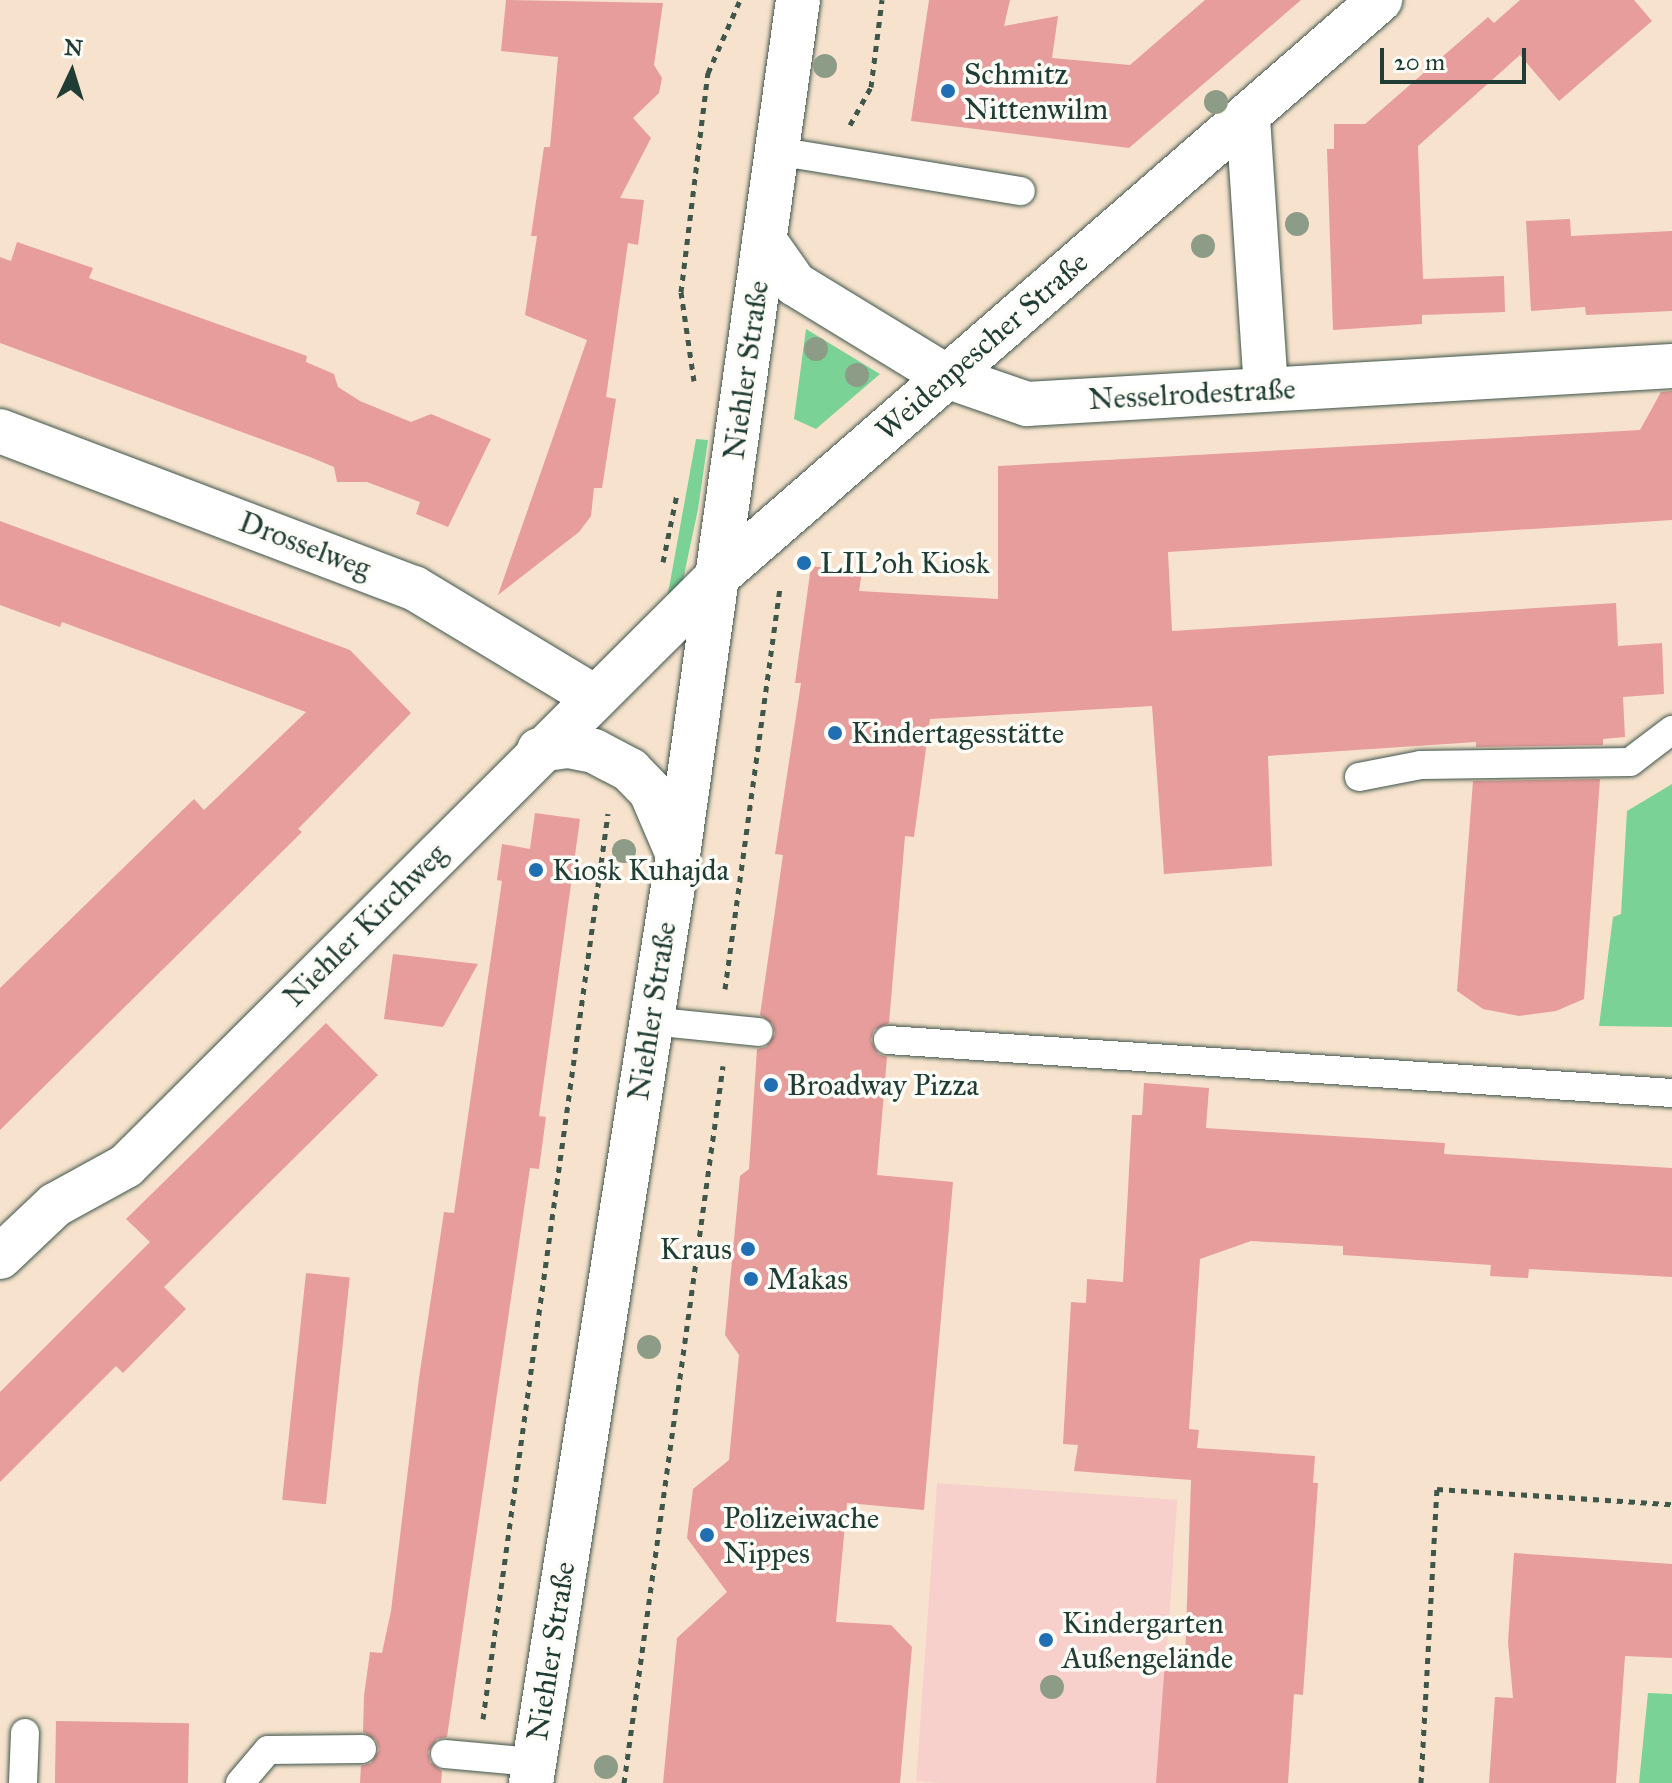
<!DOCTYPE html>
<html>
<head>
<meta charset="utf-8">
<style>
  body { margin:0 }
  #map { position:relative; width:1672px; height:1783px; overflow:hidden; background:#f7e3cd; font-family:"IM FELL Great Primer",serif }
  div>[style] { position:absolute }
  .built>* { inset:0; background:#f7d0cc; transform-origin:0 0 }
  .green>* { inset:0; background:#7bd297 }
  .building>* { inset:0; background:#e79d9b; transform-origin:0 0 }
  .path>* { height:5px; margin-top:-2.5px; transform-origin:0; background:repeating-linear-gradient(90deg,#3f564b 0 6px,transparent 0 12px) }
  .roads { filter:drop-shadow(0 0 2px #3f564b) drop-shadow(0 0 2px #3f564b) }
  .service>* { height:28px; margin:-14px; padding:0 14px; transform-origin:14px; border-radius:14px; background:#fff }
  .minor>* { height:44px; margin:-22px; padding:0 22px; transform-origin:22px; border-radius:22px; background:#fff }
  .tertiary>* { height:44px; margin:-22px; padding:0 22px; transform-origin:22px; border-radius:22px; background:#fff }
  .trees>* { width:24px; height:24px; margin:-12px; border-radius:50%; background:#8d9c87 }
  .dots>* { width:22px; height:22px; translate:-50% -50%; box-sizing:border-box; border:4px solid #fdfcf7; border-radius:50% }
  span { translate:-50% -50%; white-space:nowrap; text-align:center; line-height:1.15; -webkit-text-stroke:7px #fdfcf7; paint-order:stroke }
  .poi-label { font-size:30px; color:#1f3d34 }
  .left { translate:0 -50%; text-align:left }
  .right { translate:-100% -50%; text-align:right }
  .street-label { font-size:30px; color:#1f3d34 }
  .north { position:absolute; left:32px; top:32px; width:80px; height:80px; -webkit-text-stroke:6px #fdfcf7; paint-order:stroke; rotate:4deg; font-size:22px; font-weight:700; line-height:32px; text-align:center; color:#1f3d34 }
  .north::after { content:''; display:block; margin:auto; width:28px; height:36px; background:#1f3d34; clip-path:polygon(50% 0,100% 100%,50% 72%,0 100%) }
  .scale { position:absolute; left:1380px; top:48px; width:146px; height:36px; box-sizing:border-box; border:4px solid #1f3d34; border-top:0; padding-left:10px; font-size:24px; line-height:28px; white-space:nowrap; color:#1f3d34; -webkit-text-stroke:6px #fdfcf7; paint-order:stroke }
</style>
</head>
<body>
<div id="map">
  <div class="built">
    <i style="left:937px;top:1483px;width:241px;height:299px;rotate:4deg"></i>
  </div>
  <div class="green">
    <i style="clip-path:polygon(806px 329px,880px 374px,816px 429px,794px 419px)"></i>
    <i style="clip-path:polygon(696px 439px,708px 440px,698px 509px,683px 580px,665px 610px)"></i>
    <i style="clip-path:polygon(1672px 784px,1672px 1027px,1599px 1026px,1613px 917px,1621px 914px,1627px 811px)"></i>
    <i style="clip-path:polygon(1648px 1693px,1672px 1694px,1672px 1783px,1639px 1783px)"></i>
  </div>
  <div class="building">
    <i style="clip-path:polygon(506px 0,663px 3px,654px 65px,662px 78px,659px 93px,633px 118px,651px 138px,620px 198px,644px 200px,638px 245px,628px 243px,606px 397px,616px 399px,602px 488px,594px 488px,591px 516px,579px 532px,498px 595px,587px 340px,525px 315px,537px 236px,531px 236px,544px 147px,550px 147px,558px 57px,501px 51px)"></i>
    <i style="clip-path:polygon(929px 0,1010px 0,1004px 26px,1058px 16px,1052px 58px,1130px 65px,1205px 0,1301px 0,1129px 148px,911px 121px)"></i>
    <i style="clip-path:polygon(1520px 0,1634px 0,1652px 21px,1559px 101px,1520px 55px,1418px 146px,1423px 279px,1504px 276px,1505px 312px,1422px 315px,1422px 324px,1333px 330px,1327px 149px,1334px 149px,1334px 124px,1365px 124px,1488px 17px,1494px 23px)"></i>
    <i style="clip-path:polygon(1570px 219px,1571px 236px,1672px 231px,1672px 311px,1586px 315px,1585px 307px,1531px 311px,1526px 221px)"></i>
    <i style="clip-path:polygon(17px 242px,93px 268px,89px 278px,307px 356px,306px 362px,334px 374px,338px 387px,360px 401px,411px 422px,431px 414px,491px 439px,448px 527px,416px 514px,420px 502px,367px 482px,337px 482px,334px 467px,310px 457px,0 343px,0 257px,11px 261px)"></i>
    <i style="clip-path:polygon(1672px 391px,1672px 520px,1168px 552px,1172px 631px,1616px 603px,1618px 646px,1662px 643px,1664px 694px,1623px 697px,1625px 737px,1603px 739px,1603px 745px,1476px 747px,1476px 742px,1268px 756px,1272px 866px,1164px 874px,1152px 706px,930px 719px,914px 837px,905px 836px,889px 1023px,874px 1030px,871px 1040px,878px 1054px,887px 1057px,877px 1175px,953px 1182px,924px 1510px,847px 1503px,836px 1622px,891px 1625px,912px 1647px,900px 1783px,663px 1783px,677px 1638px,727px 1592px,687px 1538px,693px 1489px,729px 1460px,739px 1355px,725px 1335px,740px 1176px,749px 1169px,757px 1049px,766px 1047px,775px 1034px,773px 1024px,760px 1015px,783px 855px,775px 854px,801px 683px,795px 683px,811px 566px,862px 572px,859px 591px,998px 599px,998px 466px,1640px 430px,1661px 392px)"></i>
    <i style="clip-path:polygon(0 521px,350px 650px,411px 713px,298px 829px,302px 832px,0 1130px,0 988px,194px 799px,204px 810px,306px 712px,62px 622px,60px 627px,0 605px)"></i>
    <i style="clip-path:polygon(1600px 779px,1584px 999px,1556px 1011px,1519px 1016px,1483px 1009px,1457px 991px,1473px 781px)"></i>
    <i style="clip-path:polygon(535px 813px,580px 819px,539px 1116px,546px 1117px,539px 1169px,530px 1168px,447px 1737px,437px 1739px,428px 1752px,430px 1762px,442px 1771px,441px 1783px,360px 1783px,361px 1766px,371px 1763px,379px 1750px,376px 1740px,363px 1732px,364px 1696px,370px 1652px,382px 1653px,391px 1611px,419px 1378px,444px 1212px,454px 1213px,502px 881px,497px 880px,502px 844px,530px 849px)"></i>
    <i style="clip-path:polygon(393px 954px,478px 964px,443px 1027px,384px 1019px)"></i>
    <i style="clip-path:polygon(326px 1023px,378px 1075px,164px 1287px,186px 1309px,123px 1373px,116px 1366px,0 1482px,0 1392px,150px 1242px,126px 1219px)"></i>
    <i style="clip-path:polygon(1144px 1083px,1209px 1088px,1206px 1128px,1445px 1143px,1444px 1154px,1672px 1168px,1672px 1277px,1529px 1269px,1528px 1278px,1490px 1276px,1491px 1265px,1343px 1255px,1343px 1246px,1251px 1241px,1200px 1259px,1189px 1429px,1199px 1430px,1197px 1448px,1315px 1456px,1313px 1483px,1318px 1483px,1303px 1695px,1294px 1694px,1288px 1783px,1156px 1783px,1165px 1661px,1185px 1662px,1191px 1480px,1074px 1471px,1078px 1445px,1063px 1444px,1071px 1302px,1086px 1303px,1087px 1279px,1123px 1282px,1132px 1115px,1142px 1115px)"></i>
    <i style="left:306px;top:1273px;width:44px;height:228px;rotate:6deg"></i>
    <i style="clip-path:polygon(1514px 1553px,1672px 1564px,1672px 1658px,1625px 1656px,1616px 1783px,1489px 1783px,1495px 1697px,1513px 1698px,1508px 1642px)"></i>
    <i style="left:56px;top:1721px;width:133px;height:62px;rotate:1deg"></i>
  </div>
  <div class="path">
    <i style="left:850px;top:125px;width:43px;rotate:-61.1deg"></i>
    <i style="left:871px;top:87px;width:88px;rotate:-82.8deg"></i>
    <i style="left:694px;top:381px;width:90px;rotate:-98.3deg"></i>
    <i style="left:681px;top:292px;width:221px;rotate:-83deg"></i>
    <i style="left:708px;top:73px;width:80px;rotate:-66.3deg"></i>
    <i style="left:663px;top:562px;width:69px;rotate:-78.4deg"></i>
    <i style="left:725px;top:989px;width:406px;rotate:-82.2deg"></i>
    <i style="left:483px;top:1719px;width:914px;rotate:-82.14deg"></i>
    <i style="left:624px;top:1783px;width:724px;rotate:-82.14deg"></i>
    <i style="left:1421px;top:1783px;width:294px;rotate:-86.9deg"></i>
    <i style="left:1437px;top:1489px;width:235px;rotate:3.7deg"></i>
  </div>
  <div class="roads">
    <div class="service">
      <i style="left:776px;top:151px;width:248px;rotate:9.3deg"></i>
      <i style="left:1359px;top:777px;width:63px;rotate:-11deg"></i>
      <i style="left:1421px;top:765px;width:209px;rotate:-0.8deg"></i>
      <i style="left:1630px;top:762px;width:53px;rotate:-37.3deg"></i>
      <i style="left:650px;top:1021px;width:109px;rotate:5.8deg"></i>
      <i style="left:888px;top:1040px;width:786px;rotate:3.87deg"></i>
      <i style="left:445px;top:1754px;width:88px;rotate:5.2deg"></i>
      <i style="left:23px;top:1783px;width:50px;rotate:-87.7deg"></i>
      <i style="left:240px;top:1783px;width:43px;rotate:-49.7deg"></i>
      <i style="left:268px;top:1750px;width:94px;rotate:-0.6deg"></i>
    </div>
    <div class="minor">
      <i style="left:1248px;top:118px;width:272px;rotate:86.2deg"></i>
      <i style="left:764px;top:240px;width:54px;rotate:54.8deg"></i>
      <i style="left:795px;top:284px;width:177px;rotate:31.4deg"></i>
      <i style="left:946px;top:376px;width:86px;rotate:19.1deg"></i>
      <i style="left:1027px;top:404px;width:646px;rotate:-3.37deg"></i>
      <i style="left:0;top:431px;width:443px;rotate:20.8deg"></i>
      <i style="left:414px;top:588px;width:209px;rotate:31.1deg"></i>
      <i style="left:0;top:1257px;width:76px;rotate:-43.4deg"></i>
      <i style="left:55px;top:1205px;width:81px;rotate:-28.8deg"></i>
      <i style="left:126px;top:1166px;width:836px;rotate:-44.9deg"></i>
      <i style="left:718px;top:576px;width:878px;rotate:-41.03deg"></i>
    </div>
    <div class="tertiary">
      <i style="left:539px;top:750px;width:29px;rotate:-8deg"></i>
      <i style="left:568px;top:746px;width:26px;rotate:11deg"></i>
      <i style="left:594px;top:751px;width:41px;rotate:27.8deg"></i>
      <i style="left:630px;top:770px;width:30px;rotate:46deg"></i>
      <i style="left:651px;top:792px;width:69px;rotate:66.8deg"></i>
      <i style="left:531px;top:1783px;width:940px;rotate:-81deg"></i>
      <i style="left:678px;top:855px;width:863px;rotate:-82.01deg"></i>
    </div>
  </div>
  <div class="trees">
    <i style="left:825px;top:66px"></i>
    <i style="left:1216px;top:102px"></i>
    <i style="left:1297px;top:224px"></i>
    <i style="left:1203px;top:246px"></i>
    <i style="left:816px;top:349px"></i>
    <i style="left:857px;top:375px"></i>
    <i style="left:624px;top:851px"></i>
    <i style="left:649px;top:1347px"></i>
    <i style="left:1052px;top:1687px"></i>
    <i style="left:606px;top:1767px"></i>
  </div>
  <div class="dots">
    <i style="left:948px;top:91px;background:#1f6fb2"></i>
    <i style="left:804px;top:563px;background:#1f6fb2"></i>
    <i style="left:835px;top:733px;background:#1f6fb2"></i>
    <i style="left:536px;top:870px;background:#1f6fb2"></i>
    <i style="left:771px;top:1085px;background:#1f6fb2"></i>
    <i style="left:748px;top:1249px;background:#1f6fb2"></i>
    <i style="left:751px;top:1279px;background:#1f6fb2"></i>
    <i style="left:707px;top:1535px;background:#1f6fb2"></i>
    <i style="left:1046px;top:1640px;background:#1f6fb2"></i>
  </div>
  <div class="poi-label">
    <span class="left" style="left:964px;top:91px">Schmitz<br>Nittenwilm</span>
    <span class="left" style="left:820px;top:563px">LIL'oh Kiosk</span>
    <span class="left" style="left:851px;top:733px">Kindertagesstätte</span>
    <span class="left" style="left:552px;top:870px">Kiosk Kuhajda</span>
    <span class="left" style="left:787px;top:1085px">Broadway Pizza</span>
    <span class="right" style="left:732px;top:1249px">Kraus</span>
    <span class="left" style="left:767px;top:1279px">Makas</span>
    <span class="left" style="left:723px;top:1535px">Polizeiwache<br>Nippes</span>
    <span class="left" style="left:1062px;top:1640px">Kindergarten<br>Außengelände</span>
  </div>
  <div class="street-label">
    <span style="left:982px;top:346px;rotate:-41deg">Weidenpescher Straße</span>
    <span style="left:746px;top:370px;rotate:-82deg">Niehler Straße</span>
    <span style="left:1192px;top:394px;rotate:-3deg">Nesselrodestraße</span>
    <span style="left:305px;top:545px;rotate:21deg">Drosselweg</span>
    <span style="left:365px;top:925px;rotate:-45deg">Niehler Kirchweg</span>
    <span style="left:652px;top:1011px;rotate:-81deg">Niehler Straße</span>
    <span style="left:551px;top:1651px;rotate:-81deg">Niehler Straße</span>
  </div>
  <div class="north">N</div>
  <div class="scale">20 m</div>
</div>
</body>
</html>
